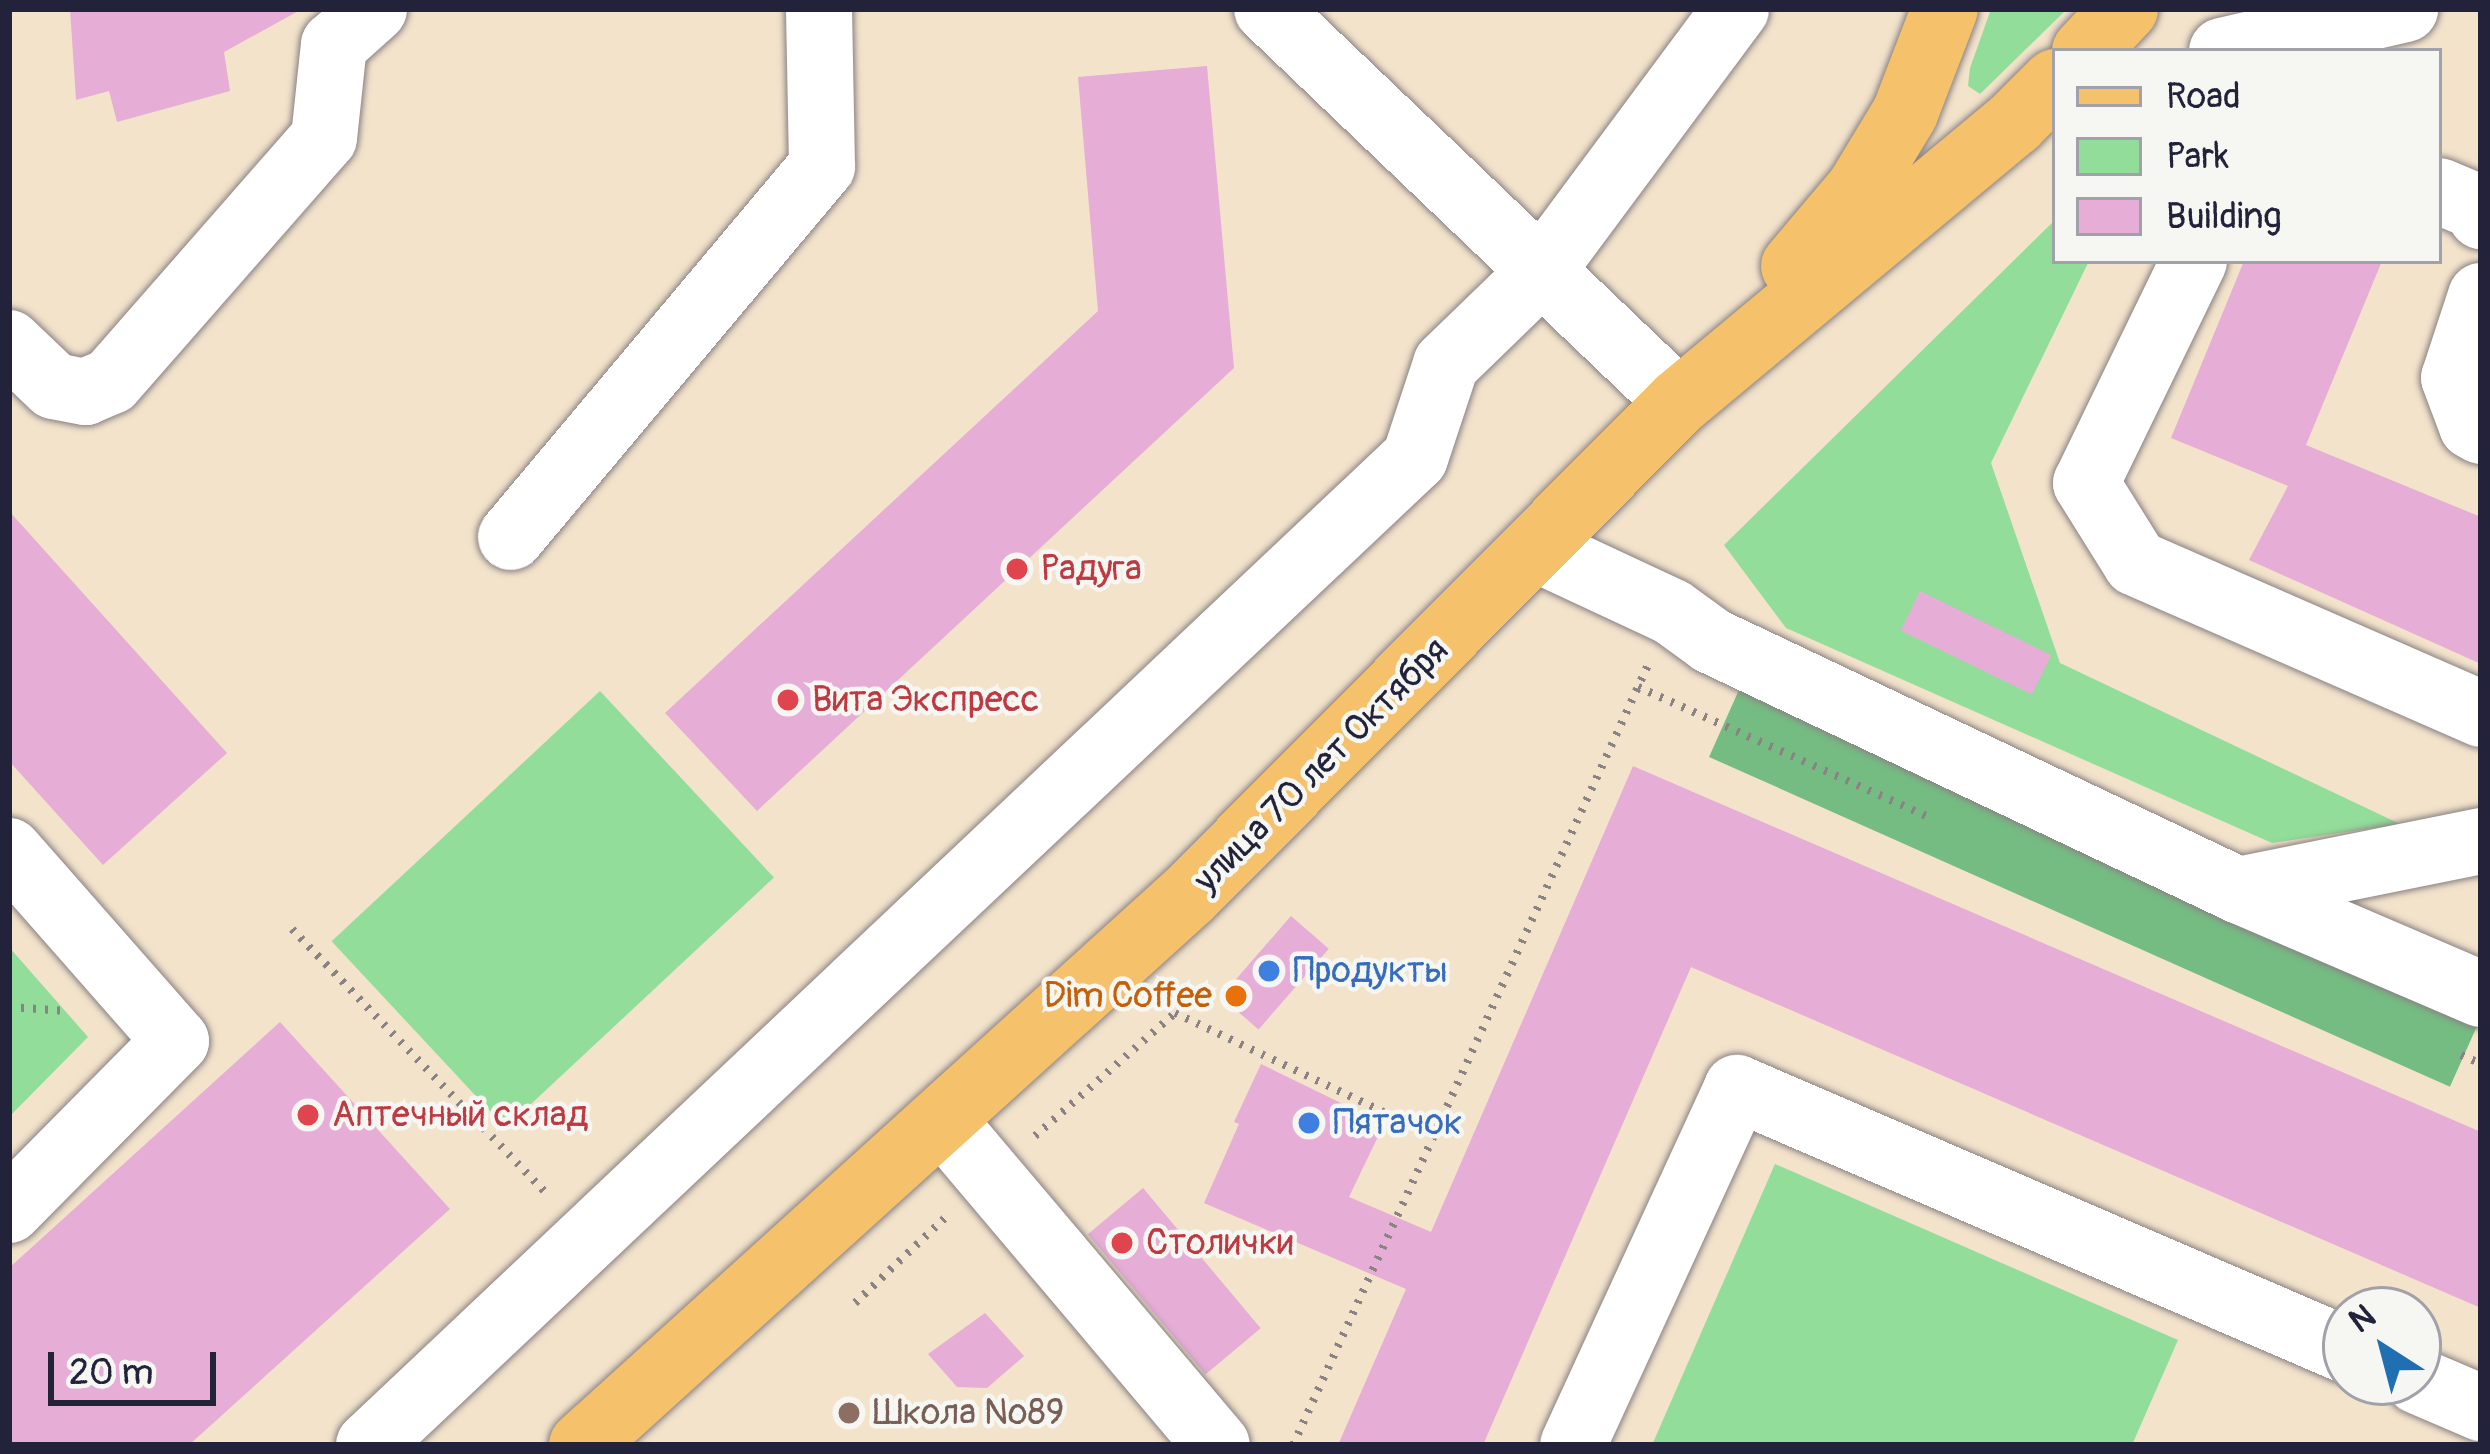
<!DOCTYPE html>
<html>
<head>
<meta charset="utf-8">
<style>
  body { margin:0 }
  #map { position:relative; width:2490px; height:1454px; overflow:hidden; background:#f3e3cb; font-family:Pangolin,sans-serif }
  div>[style] { position:absolute }
  .green>* { inset:0; background:#92dd9a; transform-origin:0 0 }
  .forest>* { inset:0; background:#75bc82; transform-origin:0 0 }
  .building>* { inset:0; background:#e6add6; transform-origin:0 0 }
  .path>* { height:8px; margin-top:-4px; transform-origin:0; background:repeating-linear-gradient(90deg,#8a8283 0 3px,transparent 0 12px) }
  .roads { filter:drop-shadow(0 0 3px #8a8283) drop-shadow(0 0 3px #8a8283) }
  .minor>* { height:66px; margin:-33px; padding:0 33px; transform-origin:33px; border-radius:33px; background:#fff }
  .major>* { height:66px; margin:-33px; padding:0 33px; transform-origin:33px; border-radius:33px; background:#f5c16b }
  .dots>* { width:33px; height:33px; translate:-50% -50%; box-sizing:border-box; border:6px solid #f6f6f2; border-radius:50% }
  span { translate:-50% -50%; white-space:nowrap; text-align:center; line-height:1.15; -webkit-text-stroke:9px #f6f6f2; paint-order:stroke }
  .health-label { font-size:36px; color:#be3a42 }
  .left { translate:0 -50%; text-align:left }
  .street-label { font-size:36px; color:#22223b }
  .shop-label { font-size:36px; color:#366cbe }
  .food-label { font-size:36px; color:#c56008 }
  .right { translate:-100% -50%; text-align:right }
  .education-label { font-size:36px; color:#785e54 }
  .frame { position:absolute; inset:0; border:12px solid #22223b; pointer-events:none }
  .legend { position:absolute; left:2052px; top:48px; width:390px; height:216px; box-sizing:border-box; background:#f6f6f2; border:3px solid #a1a1a9; margin:0; padding:15px 21px; list-style:none; font-size:36px; color:#22223b }
  .legend li { display:flex; align-items:center; gap:24px; height:60px }
  .legend b { width:60px; border:3px solid #a1a1a9 }
  .north { position:absolute; left:2322px; top:1286px; width:120px; height:120px; box-sizing:border-box; background:#f6f6f2; border:3px solid #a1a1a9; border-radius:50%; rotate:324deg; font-size:33px; font-weight:700; line-height:48px; text-align:center; color:#22223b }
  .north::after { content:''; display:block; margin:auto; width:42px; height:54px; background:#1f6fb2; clip-path:polygon(50% 0,100% 100%,50% 72%,0 100%) }
  .scale { position:absolute; left:48px; top:1352px; width:168px; height:54px; box-sizing:border-box; border:6px solid #22223b; border-top:0; padding-left:15px; font-size:36px; line-height:42px; white-space:nowrap; color:#22223b; -webkit-text-stroke:9px #f6f6f2; paint-order:stroke }
</style>
</head>
<body>
<div id="map">
  <div class="green">
    <i style="clip-path:polygon(1991px 9px,2067px 9px,1980px 94px,1968px 86px,1970px 68px)"></i>
    <i style="clip-path:polygon(2055px 220px,2055px 261px,2089px 261px,1991px 463px,2060px 663px,2400px 824px,2272px 843px,1786px 628px,1724px 545px)"></i>
    <i style="left:600px;top:691px;width:255px;height:367px;rotate:47deg"></i>
    <i style="clip-path:polygon(9px 947px,88px 1037px,9px 1117px)"></i>
    <i style="clip-path:polygon(1775px 1164px,2178px 1340px,2132px 1445px,1652px 1445px)"></i>
  </div>
  <div class="forest">
    <i style="left:1742px;top:683px;width:811px;height:81px;rotate:24deg"></i>
  </div>
  <div class="building">
    <i style="clip-path:polygon(70px 9px,302px 9px,224px 52px,230px 91px,117px 122px,109px 91px,76px 100px)"></i>
    <i style="clip-path:polygon(1207px 66px,1234px 368px,757px 811px,665px 713px,1098px 311px,1078px 77px)"></i>
    <i style="clip-path:polygon(2244px 261px,2382px 261px,2306px 445px,2481px 517px,2481px 664px,2249px 560px,2288px 486px,2171px 438px)"></i>
    <i style="clip-path:polygon(9px 511px,227px 753px,103px 865px,9px 761px)"></i>
    <i style="left:1920px;top:591px;width:146px;height:44px;rotate:26deg"></i>
    <i style="clip-path:polygon(1633px 766px,2481px 1132px,2481px 1308px,1691px 967px,1483px 1445px,1338px 1445px,1406px 1289px,1204px 1203px,1239px 1124px,1234px 1122px,1261px 1064px,1384px 1124px,1349px 1197px,1431px 1232px)"></i>
    <i style="left:1291px;top:916px;width:50px;height:107px;rotate:41deg"></i>
    <i style="clip-path:polygon(280px 1022px,450px 1209px,189px 1445px,9px 1445px,9px 1268px)"></i>
    <i style="left:1143px;top:1188px;width:183px;height:72px;rotate:50deg"></i>
    <i style="clip-path:polygon(985px 1313px,1024px 1356px,987px 1388px,957px 1387px,928px 1354px)"></i>
  </div>
  <div class="path">
    <i style="left:1638px;top:687px;width:316px;rotate:24.1deg"></i>
    <i style="left:292px;top:929px;width:368px;rotate:46.1deg"></i>
    <i style="left:9px;top:1007px;width:58px;rotate:3.9deg"></i>
    <i style="left:2461px;top:1055px;width:22px;rotate:24deg"></i>
    <i style="left:1035px;top:1136px;width:186px;rotate:-41.3deg"></i>
    <i style="left:1175px;top:1013px;width:287px;rotate:25.4deg"></i>
    <i style="left:855px;top:1303px;width:129px;rotate:-43.4deg"></i>
    <i style="left:1293px;top:1445px;width:857px;rotate:-65.53deg"></i>
  </div>
  <div class="roads">
    <div class="minor">
      <i style="left:1267px;top:9px;width:569px;rotate:43.65deg"></i>
      <i style="left:2222px;top:51px;width:188px;rotate:-12.9deg"></i>
      <i style="left:2439px;top:191px;width:41px;rotate:22.8deg"></i>
      <i style="left:2477px;top:207px;width:10px;rotate:66deg"></i>
      <i style="left:2194px;top:261px;width:247px;rotate:115.9deg"></i>
      <i style="left:2086px;top:483px;width:94px;rotate:58deg"></i>
      <i style="left:2136px;top:563px;width:377px;rotate:23.6deg"></i>
      <i style="left:2481px;top:296px;width:86px;rotate:108.2deg"></i>
      <i style="left:2454px;top:378px;width:51px;rotate:69.4deg"></i>
      <i style="left:2472px;top:426px;width:10px;rotate:29deg"></i>
      <i style="left:9px;top:343px;width:62px;rotate:43.7deg"></i>
      <i style="left:54px;top:386px;width:32px;rotate:11deg"></i>
      <i style="left:85px;top:392px;width:28px;rotate:-23deg"></i>
      <i style="left:111px;top:381px;width:323px;rotate:-48.8deg"></i>
      <i style="left:324px;top:138px;width:94px;rotate:-83.9deg"></i>
      <i style="left:334px;top:45px;width:54px;rotate:-42deg"></i>
      <i style="left:511px;top:537px;width:484px;rotate:-50deg"></i>
      <i style="left:822px;top:166px;width:157px;rotate:-91.1deg"></i>
      <i style="left:1537px;top:549px;width:149px;rotate:25deg"></i>
      <i style="left:1672px;top:612px;width:49px;rotate:35.9deg"></i>
      <i style="left:1712px;top:641px;width:582px;rotate:25.33deg"></i>
      <i style="left:2238px;top:890px;width:264px;rotate:23.2deg"></i>
      <i style="left:9px;top:851px;width:253px;rotate:48.7deg"></i>
      <i style="left:176px;top:1041px;width:238px;rotate:134.7deg"></i>
      <i style="left:2238px;top:890px;width:248px;rotate:-11.4deg"></i>
      <i style="left:943px;top:1121px;width:424px;rotate:49.8deg"></i>
      <i style="left:2418px;top:1381px;width:69px;rotate:23.2deg"></i>
      <i style="left:369px;top:1445px;width:1438px;rotate:-43.34deg"></i>
      <i style="left:1415px;top:458px;width:99px;rotate:-71.7deg"></i>
      <i style="left:1446px;top:364px;width:131px;rotate:-44.1deg"></i>
      <i style="left:1540px;top:273px;width:329px;rotate:-53.4deg"></i>
      <i style="left:1573px;top:1445px;width:393px;rotate:-65.3deg"></i>
      <i style="left:1737px;top:1088px;width:663px;rotate:23.28deg"></i>
    </div>
    <div class="major">
      <i style="left:2085px;top:51px;width:58px;rotate:-46.4deg"></i>
      <i style="left:1794px;top:266px;width:101px;rotate:-49.8deg"></i>
      <i style="left:1859px;top:189px;width:89px;rotate:-58.8deg"></i>
      <i style="left:1905px;top:113px;width:111px;rotate:-69deg"></i>
      <i style="left:582px;top:1445px;width:821px;rotate:-42.18deg"></i>
      <i style="left:1190px;top:894px;width:694px;rotate:-45.18deg"></i>
      <i style="left:1679px;top:402px;width:436px;rotate:-39.8deg"></i>
      <i style="left:2014px;top:123px;width:58px;rotate:-45deg"></i>
    </div>
  </div>
  <div class="dots">
    <i style="left:1017px;top:569px;background:#e0444e"></i>
    <i style="left:788px;top:700px;background:#e0444e"></i>
    <i style="left:1269px;top:971px;background:#3f7fe0"></i>
    <i style="left:1236px;top:996px;background:#e8710a"></i>
    <i style="left:308px;top:1115px;background:#e0444e"></i>
    <i style="left:1309px;top:1123px;background:#3f7fe0"></i>
    <i style="left:1122px;top:1243px;background:#e0444e"></i>
    <i style="left:849px;top:1413px;background:#8d6e63"></i>
  </div>
  <div class="health-label">
    <span class="left" style="left:1041px;top:569px">Радуга</span>
    <span class="left" style="left:812px;top:700px">Вита Экспресс</span>
    <span class="left" style="left:332px;top:1115px">Аптечный склад</span>
    <span class="left" style="left:1146px;top:1243px">Столички</span>
  </div>
  <div class="street-label">
    <span style="left:1321px;top:765px;rotate:-45deg">улица 70 лет Октября</span>
  </div>
  <div class="shop-label">
    <span class="left" style="left:1293px;top:971px">Продукты</span>
    <span class="left" style="left:1333px;top:1123px">Пятачок</span>
  </div>
  <div class="food-label">
    <span class="right" style="left:1212px;top:996px">Dim Coffee</span>
  </div>
  <div class="education-label">
    <span class="left" style="left:873px;top:1413px">Школа №89</span>
  </div>
  <div class="frame"></div>
  <ul class="legend">
  <li><b style="height:15px;background:#f5c16b"></b>Road</li>
  <li><b style="height:33px;background:#92dd9a"></b>Park</li>
  <li><b style="height:33px;background:#e6add6"></b>Building</li>
  </ul>
  <div class="north">N</div>
  <div class="scale">20 m</div>
</div>
</body>
</html>
